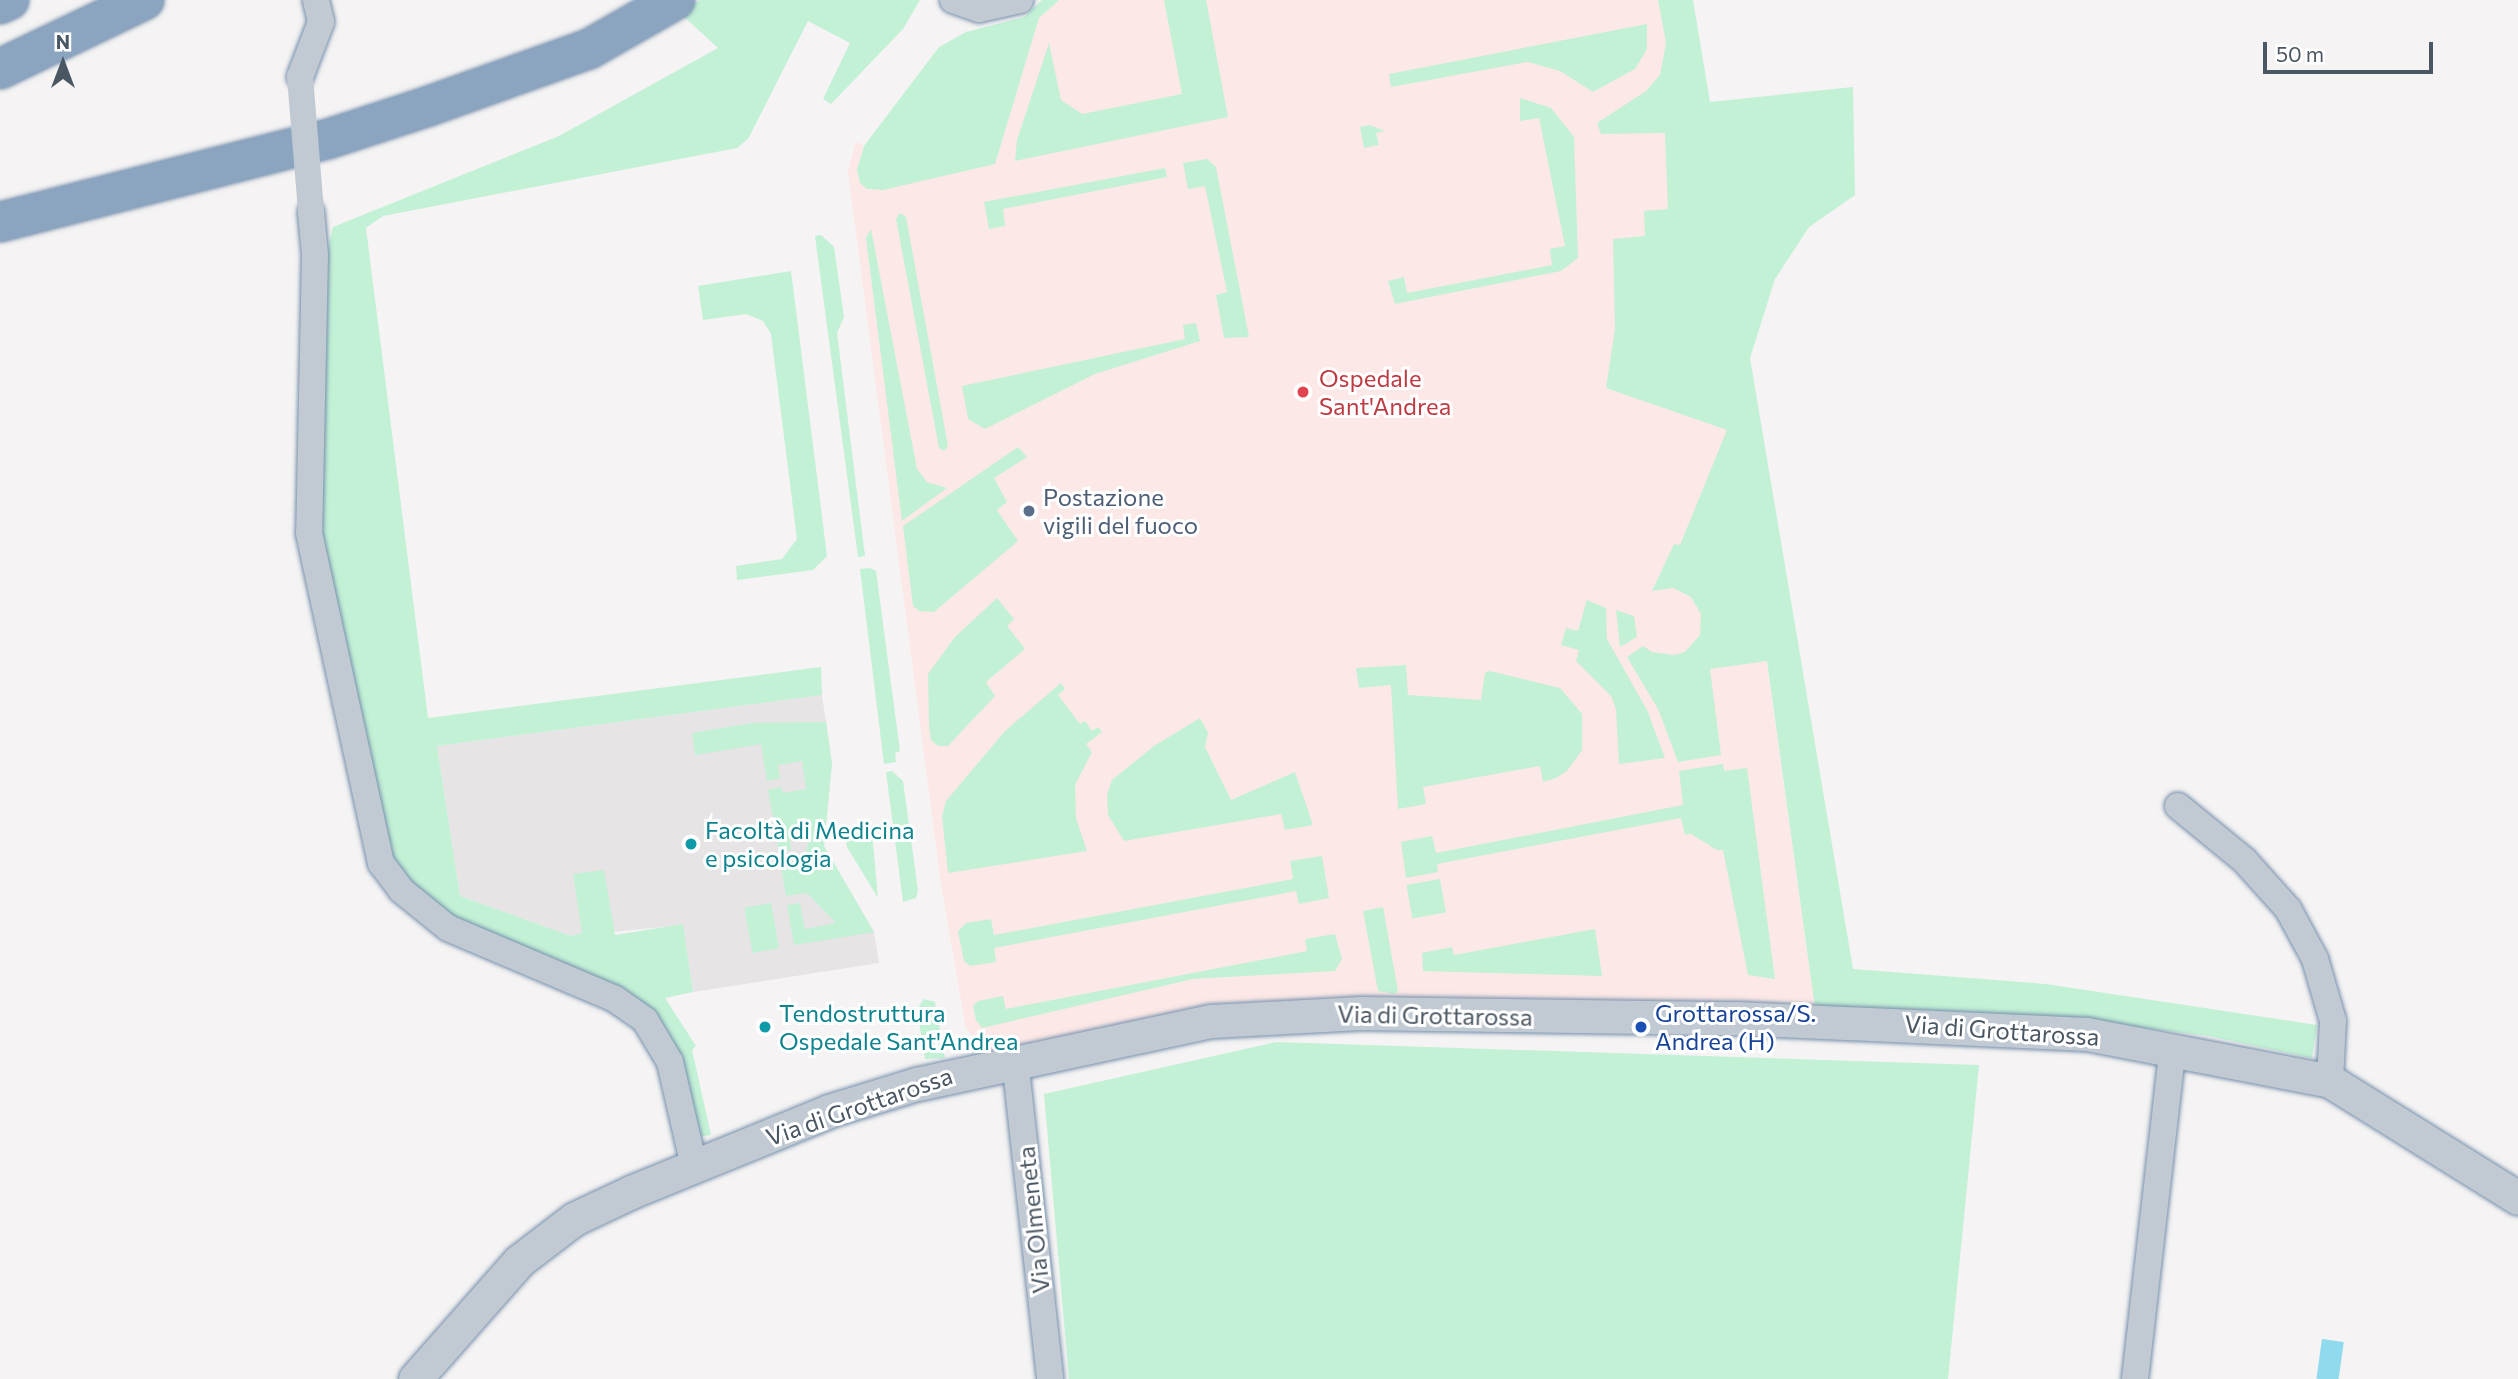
<!DOCTYPE html>
<html>
<head>
<meta charset="utf-8">
<style>
  body { margin:0 }
  #map { position:relative; width:2518px; height:1379px; overflow:hidden; background:#f5f3f3; font-family:Commissioner,sans-serif }
  div>[style] { position:absolute }
  .education>* { inset:0; background:#e6e4e5 }
  .medical>* { inset:0; background:#fce8e6 }
  .green>* { inset:0; background:#c3f1d5; transform-origin:0 0 }
  .water>* { inset:0; background:#90daee; transform-origin:0 0 }
  .roads { filter:drop-shadow(0 0 2px #7690ad) drop-shadow(0 0 2px #7690ad) }
  .minor>* { height:26px; margin:-13px; padding:0 13px; transform-origin:13px; border-radius:13px; background:#c1cad2 }
  .tertiary>* { height:33px; margin:-16.5px; padding:0 16.5px; transform-origin:16.5px; border-radius:16.5px; background:#c1cad2 }
  .motorway>* { height:38px; margin:-19px; padding:0 19px; transform-origin:19px; border-radius:19px; background:#8ba5c1 }
  .minor-bridge>* { height:26px; margin:-13px; padding:0 13px; transform-origin:13px; border-radius:13px; background:#c1cad2 }
  .dots>* { width:19px; height:19px; translate:-50% -50%; box-sizing:border-box; border:4px solid #fff; border-radius:50% }
  span { translate:-50% -50%; white-space:nowrap; text-align:center; line-height:1.15; -webkit-text-stroke:6px #fff; paint-order:stroke }
  .health-label { font-size:24px; color:#be3a42 }
  .left { translate:0 -50%; text-align:left }
  .service-label { font-size:24px; color:#4e5e75 }
  .culture-label { font-size:24px; color:#0d838f }
  .transit-label { font-size:24px; color:#164399 }
  .street-label { font-size:24px; color:#4a5661 }
  .north { position:absolute; left:28px; top:28px; width:70px; height:70px; -webkit-text-stroke:5px #fff; paint-order:stroke; rotate:0deg; font-size:19px; font-weight:700; line-height:28px; text-align:center; color:#4a5661 }
  .north::after { content:''; display:block; margin:auto; width:24px; height:32px; background:#4a5661; clip-path:polygon(50% 0,100% 100%,50% 72%,0 100%) }
  .scale { position:absolute; left:2263px; top:42px; width:170px; height:32px; box-sizing:border-box; border:4px solid #4a5661; border-top:0; padding-left:9px; font-size:21px; line-height:24px; white-space:nowrap; color:#4a5661; -webkit-text-stroke:5px #fff; paint-order:stroke }
</style>
</head>
<body>
<div id="map">
  <div class="education">
    <i style="clip-path:polygon(822px 695px,832px 763px,824px 846px,874px 932px,879px 963px,693px 992px,683px 925px,571px 936px,460px 896px,437px 746px)"></i>
  </div>
  <div class="medical">
    <i style="clip-path:polygon(1059px 0,1674px 0,1815px 1008px,1259px 1001px,1208px 1004px,989px 1055px,966px 1028px,941px 884px,848px 171px,856px 142px,864px 146px,857px 170px,995px 164px,1039px 18px)"></i>
  </div>
  <div class="green">
    <i style="clip-path:polygon(700px 0,920px 0,903px 29px,831px 104px,823px 99px,850px 43px,808px 21px,748px 139px,737px 148px,383px 216px,366px 228px,428px 718px,821px 667px,822px 695px,437px 746px,460px 896px,571px 936px,582px 933px,573px 874px,604px 870px,615px 935px,683px 924px,693px 992px,665px 998px,696px 1046px,692px 1050px,711px 1135px,699px 1137px,683px 1064px,666px 1028px,640px 1004px,439px 913px,381px 848px,316px 527px,323px 266px,333px 227px,559px 136px,718px 48px,680px 13px)"></i>
    <i style="clip-path:polygon(1042px 0,1059px 0,1039px 18px,995px 164px,883px 190px,867px 189px,860px 183px,857px 170px,864px 146px,939px 47px,966px 32px,1024px 17px)"></i>
    <i style="clip-path:polygon(1164px 0,1206px 0,1228px 117px,1015px 161px,1017px 140px,1049px 43px,1061px 100px,1082px 114px,1182px 94px)"></i>
    <i style="clip-path:polygon(1658px 0,1693px 0,1710px 102px,1853px 87px,1855px 195px,1809px 227px,1775px 279px,1750px 358px,1853px 969px,2046px 984px,2317px 1025px,2312px 1058px,2208px 1036px,2050px 1016px,1815px 1008px,1767px 661px,1710px 669px,1721px 755px,1678px 762px,1658px 709px,1627px 657px,1643px 646px,1652px 652px,1674px 655px,1685px 652px,1700px 635px,1701px 614px,1691px 597px,1673px 588px,1652px 591px,1674px 544px,1680px 545px,1727px 430px,1606px 388px,1615px 329px,1613px 239px,1645px 236px,1644px 211px,1668px 209px,1665px 133px,1601px 134px,1597px 123px,1646px 91px,1660px 75px,1666px 43px)"></i>
    <i style="clip-path:polygon(1647px 24px,1647px 49px,1635px 69px,1593px 92px,1560px 71px,1528px 62px,1391px 87px,1389px 74px)"></i>
    <i style="clip-path:polygon(1520px 98px,1551px 108px,1574px 137px,1578px 258px,1561px 271px,1395px 304px,1388px 281px,1404px 277px,1407px 293px,1552px 265px,1550px 249px,1565px 246px,1539px 118px,1520px 121px)"></i>
    <i style="clip-path:polygon(1370px 125px,1385px 131px,1376px 133px,1379px 145px,1364px 148px,1360px 127px)"></i>
    <i style="clip-path:polygon(1207px 159px,1216px 167px,1249px 337px,1224px 338px,1216px 295px,1227px 292px,1205px 186px,1188px 189px,1183px 163px)"></i>
    <i style="clip-path:polygon(1165px 168px,1167px 177px,1003px 209px,1005px 226px,989px 229px,984px 202px)"></i>
    <i style="clip-path:polygon(900px 213px,906px 217px,948px 446px,944px 451px,939px 448px,896px 219px)"></i>
    <i style="clip-path:polygon(871px 229px,917px 469px,927px 482px,947px 488px,902px 521px,866px 238px)"></i>
    <i style="clip-path:polygon(821px 235px,834px 247px,844px 317px,837px 333px,865px 556px,858px 557px,815px 236px)"></i>
    <i style="clip-path:polygon(791px 271px,827px 556px,813px 570px,737px 580px,736px 566px,782px 559px,797px 539px,771px 334px,763px 321px,746px 314px,703px 320px,698px 286px)"></i>
    <i style="clip-path:polygon(1196px 323px,1200px 341px,1095px 374px,985px 429px,968px 419px,962px 386px,1185px 339px,1183px 325px)"></i>
    <i style="clip-path:polygon(1018px 447px,1027px 457px,994px 478px,1007px 502px,997px 510px,1018px 541px,934px 612px,919px 611px,913px 606px,903px 526px)"></i>
    <i style="clip-path:polygon(870px 568px,876px 571px,900px 751px,895px 753px,896px 762px,884px 764px,860px 569px)"></i>
    <i style="clip-path:polygon(997px 598px,1014px 619px,1007px 626px,1025px 649px,986px 682px,995px 696px,948px 746px,938px 746px,931px 740px,929px 726px,928px 674px,955px 637px)"></i>
    <i style="clip-path:polygon(1587px 600px,1606px 608px,1607px 639px,1648px 712px,1665px 758px,1619px 764px,1616px 709px,1611px 696px,1576px 661px,1579px 650px,1561px 645px,1566px 628px,1578px 631px)"></i>
    <i style="clip-path:polygon(1616px 610px,1634px 616px,1637px 637px,1620px 647px)"></i>
    <i style="clip-path:polygon(1406px 665px,1408px 695px,1481px 700px,1485px 673px,1490px 671px,1560px 688px,1582px 714px,1582px 750px,1567px 771px,1556px 778px,1543px 782px,1540px 766px,1423px 787px,1426px 804px,1398px 809px,1391px 685px,1359px 688px,1356px 668px)"></i>
    <i style="clip-path:polygon(1061px 683px,1065px 689px,1058px 695px,1080px 724px,1085px 721px,1092px 731px,1098px 727px,1102px 732px,1086px 744px,1092px 752px,1075px 785px,1076px 818px,1087px 851px,948px 873px,942px 816px,946px 801px,1005px 731px)"></i>
    <i style="clip-path:polygon(1200px 718px,1208px 733px,1205px 747px,1231px 800px,1295px 772px,1313px 825px,1285px 830px,1281px 814px,1124px 841px,1108px 815px,1107px 795px,1112px 780px,1154px 746px)"></i>
    <i style="clip-path:polygon(826px 722px,832px 763px,824px 846px,874px 932px,794px 945px,787px 905px,800px 903px,805px 929px,836px 923px,807px 893px,786px 896px,780px 862px,804px 861px,811px 829px,789px 832px,791px 850px,779px 852px,768px 790px,781px 787px,783px 793px,806px 789px,802px 761px,778px 765px,780px 778px,767px 781px,761px 744px,695px 755px,692px 733px,752px 723px)"></i>
    <i style="clip-path:polygon(1723px 764px,1724px 771px,1747px 768px,1775px 979px,1748px 975px,1723px 850px,1717px 850px,1691px 834px,1685px 835px,1681px 818px,1437px 864px,1438px 872px,1406px 878px,1401px 842px,1432px 836px,1436px 853px,1683px 805px,1679px 771px)"></i>
    <i style="clip-path:polygon(892px 771px,903px 781px,918px 891px,916px 898px,903px 902px,886px 772px)"></i>
    <i style="clip-path:polygon(858px 827px,872px 833px,878px 898px,847px 847px,845px 834px)"></i>
    <i style="clip-path:polygon(1322px 856px,1329px 898px,1299px 904px,1296px 891px,994px 948px,996px 962px,970px 966px,964px 961px,958px 931px,966px 923px,991px 919px,994px 935px,1293px 879px,1290px 861px)"></i>
    <i style="left:1440px;top:879px;width:34px;height:34px;rotate:80deg"></i>
    <i style="left:771px;top:903px;width:46px;height:27px;rotate:80deg"></i>
    <i style="clip-path:polygon(1383px 907px,1398px 991px,1395px 994px,1378px 991px,1363px 911px)"></i>
    <i style="clip-path:polygon(1595px 929px,1602px 976px,1423px 971px,1422px 953px,1452px 947px,1454px 955px)"></i>
    <i style="clip-path:polygon(1335px 934px,1342px 959px,1335px 971px,1193px 979px,982px 1028px,976px 1020px,973px 1006px,978px 1001px,1003px 996px,1006px 1009px,1307px 951px,1305px 939px)"></i>
    <i style="clip-path:polygon(924px 999px,935px 1002px,945px 1058px,925px 1059px,917px 1009px)"></i>
    <i style="clip-path:polygon(1276px 1042px,1979px 1065px,1948px 1379px,1069px 1379px,1044px 1094px)"></i>
  </div>
  <div class="water">
    <i style="left:2322px;top:1339px;width:22px;height:40px;rotate:8deg"></i>
  </div>
  <div class="roads">
    <div class="minor">
      <i style="left:953px;top:0;width:28px;rotate:19deg"></i>
      <i style="left:979px;top:9px;width:42px;rotate:-12.4deg"></i>
      <i style="left:300px;top:77px;width:59px;rotate:-69.1deg"></i>
      <i style="left:321px;top:22px;width:23px;rotate:-103deg"></i>
      <i style="left:311px;top:212px;width:43px;rotate:84.7deg"></i>
      <i style="left:315px;top:255px;width:278px;rotate:91.2deg"></i>
      <i style="left:309px;top:533px;width:338px;rotate:77.7deg"></i>
      <i style="left:381px;top:863px;width:34px;rotate:53deg"></i>
      <i style="left:401px;top:890px;width:60px;rotate:39deg"></i>
      <i style="left:448px;top:928px;width:181px;rotate:23deg"></i>
      <i style="left:615px;top:999px;width:37px;rotate:35deg"></i>
      <i style="left:645px;top:1020px;width:49px;rotate:59.2deg"></i>
      <i style="left:670px;top:1062px;width:107px;rotate:77deg"></i>
      <i style="left:2178px;top:806px;width:85px;rotate:39.3deg"></i>
      <i style="left:2244px;top:860px;width:66px;rotate:48.1deg"></i>
      <i style="left:2288px;top:909px;width:57px;rotate:61.6deg"></i>
      <i style="left:2315px;top:959px;width:65px;rotate:73.8deg"></i>
      <i style="left:2333px;top:1021px;width:60px;rotate:92.9deg"></i>
      <i style="left:1015px;top:1060px;width:321px;rotate:83.7deg"></i>
      <i style="left:2135px;top:1379px;width:333px;rotate:-83.5deg"></i>
    </div>
    <div class="tertiary">
      <i style="left:415px;top:1379px;width:157px;rotate:-48.6deg"></i>
      <i style="left:519px;top:1261px;width:69px;rotate:-37.4deg"></i>
      <i style="left:574px;top:1219px;width:63px;rotate:-25.3deg"></i>
      <i style="left:631px;top:1192px;width:214px;rotate:-22.2deg"></i>
      <i style="left:829px;top:1111px;width:92px;rotate:-17.1deg"></i>
      <i style="left:917px;top:1084px;width:302px;rotate:-12.1deg"></i>
      <i style="left:1212px;top:1021px;width:149px;rotate:-3.1deg"></i>
      <i style="left:1361px;top:1013px;width:375px;rotate:0.8deg"></i>
      <i style="left:1736px;top:1018px;width:351px;rotate:2.6deg"></i>
      <i style="left:2087px;top:1034px;width:248px;rotate:10.9deg"></i>
      <i style="left:2330px;top:1081px;width:221px;rotate:31.9deg"></i>
    </div>
    <div class="motorway">
      <i style="left:0;top:4px;width:10px;rotate:-24deg"></i>
      <i style="left:0;top:69px;width:160px;rotate:-25.6deg"></i>
      <i style="left:0;top:222px;width:338px;rotate:-14.2deg"></i>
      <i style="left:328px;top:139px;width:106px;rotate:-18.1deg"></i>
      <i style="left:429px;top:106px;width:170px;rotate:-19.6deg"></i>
      <i style="left:589px;top:49px;width:99px;rotate:-29.7deg"></i>
    </div>
  </div>
  <div class="minor-bridge">
    <i style="left:300px;top:77px;width:135px;rotate:85.3deg"></i>
  </div>
  <div class="dots">
    <i style="left:1303px;top:392px;background:#e0444e"></i>
    <i style="left:1029px;top:511px;background:#5c6f8a"></i>
    <i style="left:691px;top:844px;background:#0f9aa8"></i>
    <i style="left:765px;top:1027px;background:#0f9aa8"></i>
    <i style="left:1641px;top:1027px;background:#1a4fb4"></i>
  </div>
  <div class="health-label">
    <span class="left" style="left:1319px;top:392px">Ospedale<br>Sant'Andrea</span>
  </div>
  <div class="service-label">
    <span class="left" style="left:1043px;top:511px">Postazione<br>vigili del fuoco</span>
  </div>
  <div class="culture-label">
    <span class="left" style="left:705px;top:844px">Facoltà di Medicina<br>e psicologia</span>
    <span class="left" style="left:779px;top:1027px">Tendostruttura<br>Ospedale Sant'Andrea</span>
  </div>
  <div class="transit-label">
    <span class="left" style="left:1655px;top:1027px">Grottarossa/S.<br>Andrea (H)</span>
  </div>
  <div class="street-label">
    <span style="left:1435px;top:1015px;rotate:1deg">Via di Grottarossa</span>
    <span style="left:2002px;top:1030px;rotate:4deg">Via di Grottarossa</span>
    <span style="left:859px;top:1106px;rotate:-19deg">Via di Grottarossa</span>
    <span style="left:1033px;top:1220px;rotate:-96deg">Via Olmeneta</span>
  </div>
  <div class="north">N</div>
  <div class="scale">50 m</div>
</div>
</body>
</html>
